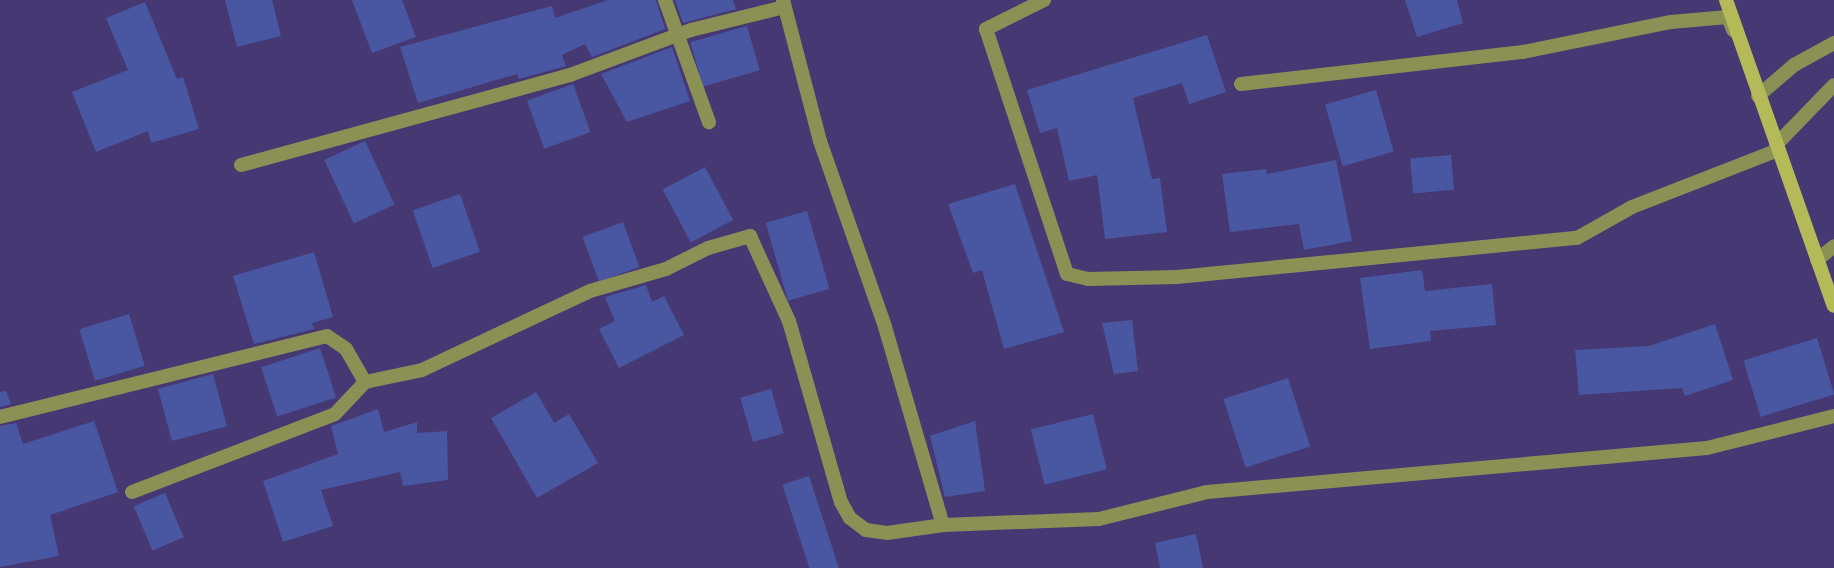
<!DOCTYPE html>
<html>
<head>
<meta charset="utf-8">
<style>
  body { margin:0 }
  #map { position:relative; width:1834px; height:568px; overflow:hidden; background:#463872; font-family:Roboto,sans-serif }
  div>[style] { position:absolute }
  .building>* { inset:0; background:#4957a3; transform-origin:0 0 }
  .street>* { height:14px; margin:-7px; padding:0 7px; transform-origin:7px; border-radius:7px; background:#8b9055 }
  .secondary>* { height:14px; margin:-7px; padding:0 7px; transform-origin:7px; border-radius:7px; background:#b3ba57 }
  span { translate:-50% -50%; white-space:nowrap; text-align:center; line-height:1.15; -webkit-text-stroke:6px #2b2540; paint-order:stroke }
</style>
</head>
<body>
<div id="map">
  <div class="building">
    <i style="clip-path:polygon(225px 0,272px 0,281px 36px,237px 47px)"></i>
    <i style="clip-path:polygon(352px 0,402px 0,416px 37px,372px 53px)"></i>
    <i style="clip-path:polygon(608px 0,656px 0,665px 29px,592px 57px,585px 44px,562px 55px,566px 66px,519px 79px,517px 74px,418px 103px,400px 47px,552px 6px,555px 18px)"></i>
    <i style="clip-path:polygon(675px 0,733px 0,736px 9px,683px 23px)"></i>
    <i style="clip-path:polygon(1405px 0,1457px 0,1463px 23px,1417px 37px)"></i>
    <i style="clip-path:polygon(145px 2px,177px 79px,183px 77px,199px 129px,151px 143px,148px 131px,96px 152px,72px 92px,128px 70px,106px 18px)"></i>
    <i style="left:747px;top:26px;width:46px;height:59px;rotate:74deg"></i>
    <i style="clip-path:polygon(1207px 35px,1226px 92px,1189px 104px,1182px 83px,1133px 98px,1152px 179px,1160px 178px,1167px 232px,1105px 239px,1097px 175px,1069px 181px,1057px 128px,1040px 133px,1027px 90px)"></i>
    <i style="clip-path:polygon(672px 47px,690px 101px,627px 122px,601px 74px)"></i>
    <i style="left:573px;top:84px;width:51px;height:49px;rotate:70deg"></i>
    <i style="left:1376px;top:90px;width:64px;height:53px;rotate:74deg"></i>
    <i style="left:365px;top:141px;width:70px;height:45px;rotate:65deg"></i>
    <i style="left:1451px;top:155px;width:35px;height:41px;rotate:85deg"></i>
    <i style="clip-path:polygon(1336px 160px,1352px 241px,1304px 250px,1299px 224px,1230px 232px,1222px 174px,1266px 169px,1267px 174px)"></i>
    <i style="left:705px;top:167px;width:60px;height:48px;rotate:62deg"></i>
    <i style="clip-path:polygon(1015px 184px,1064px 332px,1004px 349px,982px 270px,973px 273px,948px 204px)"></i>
    <i style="left:460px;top:194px;width:61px;height:50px;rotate:71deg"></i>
    <i style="left:807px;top:211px;width:81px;height:43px;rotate:74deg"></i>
    <i style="left:623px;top:222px;width:48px;height:43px;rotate:70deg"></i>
    <i style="clip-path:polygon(314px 252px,333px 317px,312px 323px,314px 329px,254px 344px,233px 276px)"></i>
    <i style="clip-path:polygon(1422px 270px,1425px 291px,1492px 284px,1496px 325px,1430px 331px,1431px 341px,1370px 349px,1360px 278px)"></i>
    <i style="clip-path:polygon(646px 285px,652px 302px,664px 296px,684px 335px,619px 368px,599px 329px,615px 321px,605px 297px)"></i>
    <i style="left:129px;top:314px;width:54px;height:52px;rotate:73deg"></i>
    <i style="clip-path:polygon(1132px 320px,1138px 371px,1114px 374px,1102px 323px)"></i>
    <i style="clip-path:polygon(1715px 324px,1733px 380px,1685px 396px,1682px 388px,1579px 395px,1575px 350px,1649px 346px)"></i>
    <i style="left:1817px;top:338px;width:59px;height:77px;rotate:73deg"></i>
    <i style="left:320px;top:348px;width:52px;height:62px;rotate:72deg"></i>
    <i style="left:213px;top:374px;width:54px;height:57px;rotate:75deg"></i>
    <i style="left:1288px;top:378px;width:72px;height:68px;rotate:72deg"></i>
    <i style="left:771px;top:389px;width:46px;height:32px;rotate:74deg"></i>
    <i style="clip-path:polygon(6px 391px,11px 404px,0 407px,0 392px)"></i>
    <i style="clip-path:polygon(536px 392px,554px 423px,569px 414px,598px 463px,537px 498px,491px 418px)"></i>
    <i style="clip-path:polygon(378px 409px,384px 432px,417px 422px,417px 433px,447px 431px,448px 480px,403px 486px,400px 472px,321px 490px,333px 526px,283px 542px,263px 481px,338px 454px,331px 426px)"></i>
    <i style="left:1093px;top:414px;width:57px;height:64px;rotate:76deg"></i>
    <i style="clip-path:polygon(94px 421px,118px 492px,50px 515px,59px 556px,0 567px,0 426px,16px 423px,23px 444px)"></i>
    <i style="clip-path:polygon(975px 421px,985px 491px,945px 497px,930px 436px)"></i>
    <i style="left:809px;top:476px;width:97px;height:28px;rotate:72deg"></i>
    <i style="left:165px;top:493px;width:48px;height:34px;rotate:67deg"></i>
    <i style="clip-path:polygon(1196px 534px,1203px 568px,1160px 568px,1155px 543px)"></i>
  </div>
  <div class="street">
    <i style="left:665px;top:0;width:130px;rotate:70.2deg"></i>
    <i style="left:783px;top:0;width:146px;rotate:75.3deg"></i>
    <i style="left:820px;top:141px;width:197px;rotate:70.7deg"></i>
    <i style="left:885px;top:327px;width:206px;rotate:73.7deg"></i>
    <i style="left:1044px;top:0;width:65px;rotate:153.4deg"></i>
    <i style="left:986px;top:29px;width:258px;rotate:71.7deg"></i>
    <i style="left:1067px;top:274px;width:22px;rotate:13deg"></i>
    <i style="left:1088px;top:279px;width:89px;rotate:-1.3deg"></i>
    <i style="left:1177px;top:277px;width:402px;rotate:-5.6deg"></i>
    <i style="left:1577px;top:238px;width:63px;rotate:-29.4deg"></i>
    <i style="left:1632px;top:207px;width:157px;rotate:-21.3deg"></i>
    <i style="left:1241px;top:84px;width:284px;rotate:-6.5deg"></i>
    <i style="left:1523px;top:52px;width:151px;rotate:-11.5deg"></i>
    <i style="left:1671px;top:22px;width:57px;rotate:-5deg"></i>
    <i style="left:1728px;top:17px;width:14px;rotate:69deg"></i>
    <i style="left:1758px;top:96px;width:48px;rotate:-40.7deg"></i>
    <i style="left:1794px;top:65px;width:46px;rotate:-28.8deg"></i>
    <i style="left:1776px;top:145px;width:83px;rotate:-46deg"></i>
    <i style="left:241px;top:165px;width:341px;rotate:-15.3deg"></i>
    <i style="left:570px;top:75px;width:129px;rotate:-20.4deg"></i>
    <i style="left:691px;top:30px;width:96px;rotate:-13.9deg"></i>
    <i style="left:1817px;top:260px;width:22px;rotate:-39deg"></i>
    <i style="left:0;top:417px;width:337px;rotate:-13.9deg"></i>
    <i style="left:327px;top:336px;width:23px;rotate:34deg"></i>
    <i style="left:346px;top:349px;width:38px;rotate:60deg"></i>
    <i style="left:132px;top:492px;width:217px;rotate:-21deg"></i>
    <i style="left:335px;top:414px;width:44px;rotate:-46.8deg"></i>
    <i style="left:365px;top:382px;width:58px;rotate:-11.9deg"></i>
    <i style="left:422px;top:370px;width:186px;rotate:-25.2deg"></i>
    <i style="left:590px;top:291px;width:79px;rotate:-16.1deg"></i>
    <i style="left:666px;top:269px;width:47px;rotate:-26.6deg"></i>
    <i style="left:708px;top:248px;width:44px;rotate:-15.9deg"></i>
    <i style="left:750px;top:236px;width:94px;rotate:65.4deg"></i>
    <i style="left:789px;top:321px;width:188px;rotate:74deg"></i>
    <i style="left:841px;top:502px;width:18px;rotate:61deg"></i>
    <i style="left:850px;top:518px;width:20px;rotate:37deg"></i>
    <i style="left:866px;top:530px;width:21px;rotate:8deg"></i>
    <i style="left:887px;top:533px;width:57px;rotate:-8.1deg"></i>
    <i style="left:943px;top:525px;width:156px;rotate:-2.2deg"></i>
    <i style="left:1099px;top:519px;width:111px;rotate:-14deg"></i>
    <i style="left:1207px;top:492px;width:502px;rotate:-5.03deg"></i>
    <i style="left:1707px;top:448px;width:131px;rotate:-14.1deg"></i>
  </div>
  <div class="secondary">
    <i style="left:1726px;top:0;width:324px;rotate:70.6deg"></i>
  </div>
</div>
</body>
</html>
